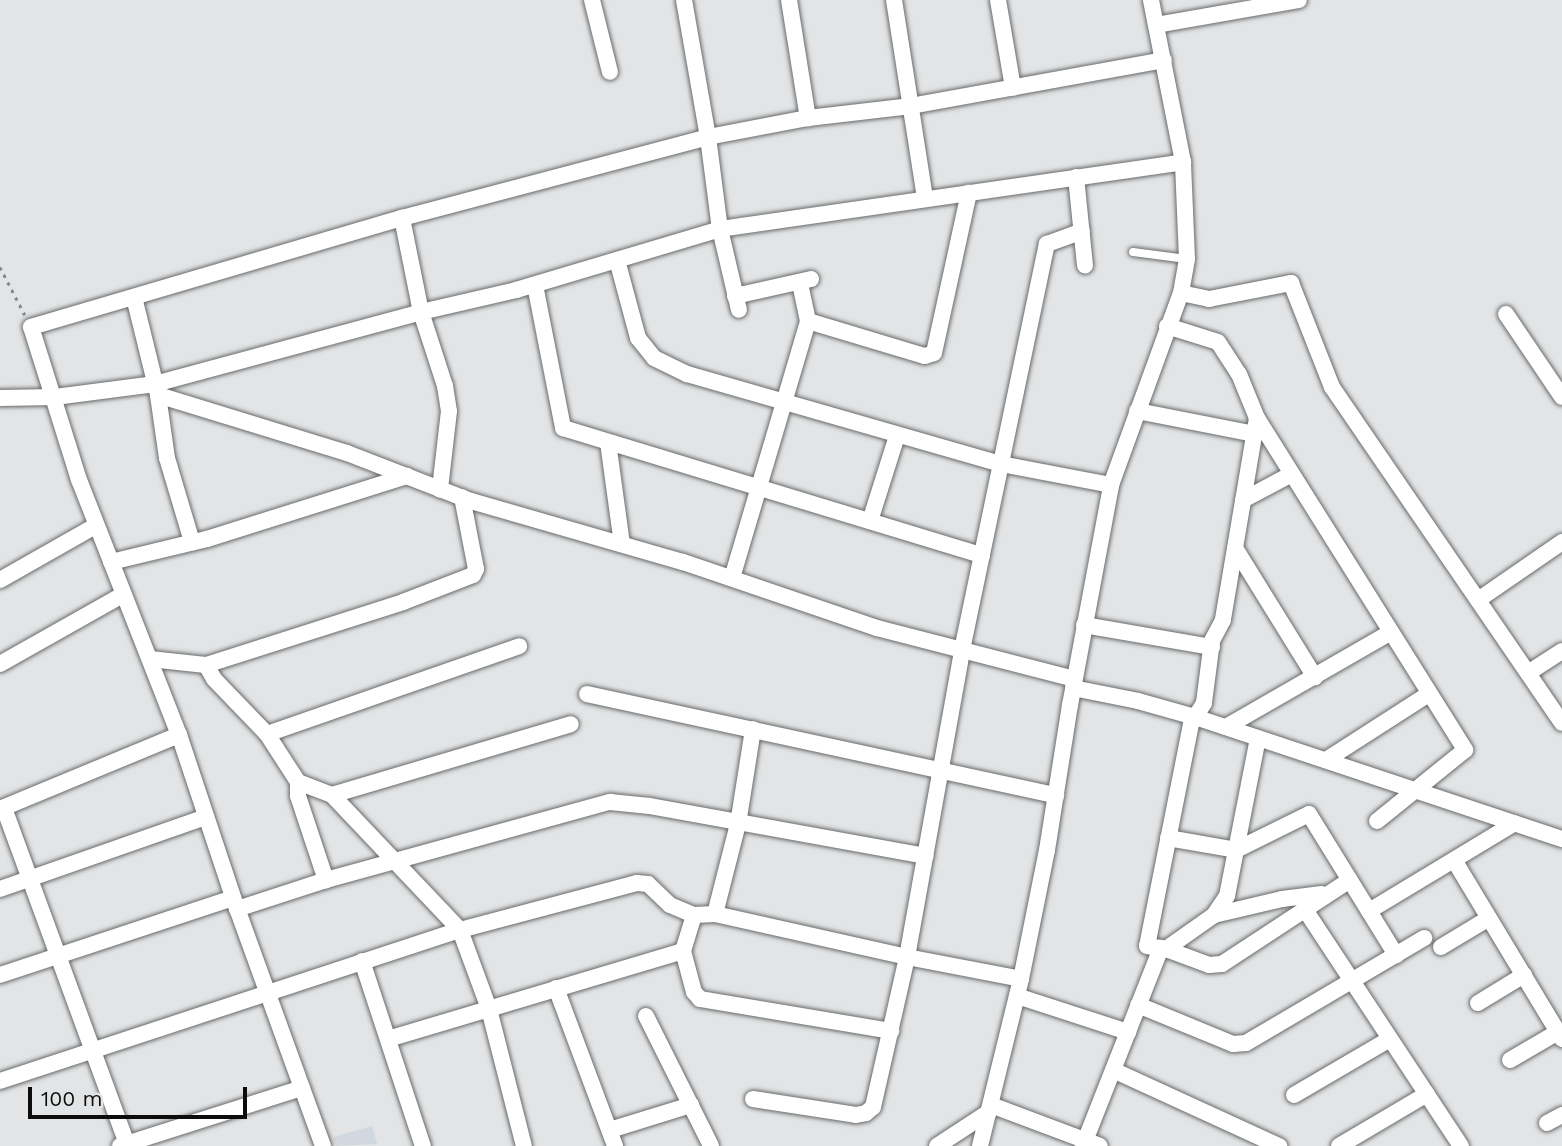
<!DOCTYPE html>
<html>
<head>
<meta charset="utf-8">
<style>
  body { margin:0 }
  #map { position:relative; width:1562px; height:1146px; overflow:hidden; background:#e2e4e5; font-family:"Work Sans",sans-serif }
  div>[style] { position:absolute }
  .built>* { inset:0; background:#d1d8df }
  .path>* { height:2.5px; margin-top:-1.25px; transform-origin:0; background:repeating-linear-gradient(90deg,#888a8a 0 3.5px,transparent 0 8.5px) }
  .roads { filter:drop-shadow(0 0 2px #696a6b) drop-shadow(0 0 2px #696a6b) }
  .lane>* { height:8px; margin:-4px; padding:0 4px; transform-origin:4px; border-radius:4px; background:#fff }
  .street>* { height:16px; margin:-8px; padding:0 8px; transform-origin:8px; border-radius:8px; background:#fff }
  span { translate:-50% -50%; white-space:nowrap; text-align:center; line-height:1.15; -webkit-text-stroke:6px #e2e4e5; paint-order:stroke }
  .scale { position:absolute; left:28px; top:1087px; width:219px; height:32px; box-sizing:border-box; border:4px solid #0c0c0c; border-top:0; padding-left:9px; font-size:21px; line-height:24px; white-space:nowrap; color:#0c0c0c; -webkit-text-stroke:5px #e2e4e5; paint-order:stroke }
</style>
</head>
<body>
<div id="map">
  <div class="built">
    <i style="clip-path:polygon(372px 1126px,377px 1144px,336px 1146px,333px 1137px)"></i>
  </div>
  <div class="path">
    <i style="left:0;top:267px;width:54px;rotate:62.5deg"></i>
  </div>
  <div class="roads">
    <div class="lane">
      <i style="left:1133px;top:252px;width:54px;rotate:7.4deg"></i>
    </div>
    <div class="street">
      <i style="left:592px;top:0;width:74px;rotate:76deg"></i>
      <i style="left:684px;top:0;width:139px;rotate:80.1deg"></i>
      <i style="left:708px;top:137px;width:93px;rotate:82.6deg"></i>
      <i style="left:720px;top:229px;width:83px;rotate:76.8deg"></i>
      <i style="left:789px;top:0;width:120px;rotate:80.9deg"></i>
      <i style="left:894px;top:0;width:201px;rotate:81.1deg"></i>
      <i style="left:998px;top:0;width:89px;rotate:80.3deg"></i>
      <i style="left:1156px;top:25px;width:145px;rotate:-9.9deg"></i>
      <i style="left:1076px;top:177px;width:89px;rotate:84.2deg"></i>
      <i style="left:402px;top:218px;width:96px;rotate:78.6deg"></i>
      <i style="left:421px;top:312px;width:78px;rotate:72deg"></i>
      <i style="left:445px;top:386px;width:25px;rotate:81deg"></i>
      <i style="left:449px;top:411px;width:79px;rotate:96.6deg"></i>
      <i style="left:617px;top:260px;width:81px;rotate:74.9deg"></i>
      <i style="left:638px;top:338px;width:26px;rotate:51deg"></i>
      <i style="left:654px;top:358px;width:37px;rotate:26deg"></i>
      <i style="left:687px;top:374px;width:327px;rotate:16deg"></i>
      <i style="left:1001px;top:464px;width:112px;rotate:10.8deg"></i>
      <i style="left:535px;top:285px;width:146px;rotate:78.9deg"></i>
      <i style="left:563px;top:428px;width:438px;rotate:16.9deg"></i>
      <i style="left:1181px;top:293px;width:29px;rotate:12deg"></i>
      <i style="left:1209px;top:299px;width:84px;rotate:-11deg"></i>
      <i style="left:1291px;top:283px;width:112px;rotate:68.5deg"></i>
      <i style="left:1332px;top:387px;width:407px;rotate:55.6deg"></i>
      <i style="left:735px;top:296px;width:78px;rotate:-12.6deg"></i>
      <i style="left:134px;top:297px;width:101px;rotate:76.2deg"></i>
      <i style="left:158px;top:395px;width:198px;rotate:17.1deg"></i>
      <i style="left:347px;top:453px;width:133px;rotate:21.2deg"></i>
      <i style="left:471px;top:501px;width:221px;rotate:16.1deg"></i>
      <i style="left:683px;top:562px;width:205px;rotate:18.8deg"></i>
      <i style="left:877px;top:628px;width:203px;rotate:14.5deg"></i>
      <i style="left:1506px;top:314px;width:100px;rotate:56deg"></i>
      <i style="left:808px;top:321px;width:122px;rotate:16.7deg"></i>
      <i style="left:925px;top:356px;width:9px;rotate:-18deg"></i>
      <i style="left:934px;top:353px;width:164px;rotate:-77.7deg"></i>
      <i style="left:1167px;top:326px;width:53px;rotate:17.4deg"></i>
      <i style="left:1218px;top:342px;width:38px;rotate:57deg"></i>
      <i style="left:1239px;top:374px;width:48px;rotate:67.8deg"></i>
      <i style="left:1257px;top:418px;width:205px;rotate:99.6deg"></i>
      <i style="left:1223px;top:620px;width:24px;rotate:118deg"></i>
      <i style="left:1212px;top:641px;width:63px;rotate:97.4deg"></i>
      <i style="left:1204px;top:703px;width:25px;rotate:122deg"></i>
      <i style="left:1191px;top:724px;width:226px;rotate:101.2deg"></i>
      <i style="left:1147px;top:946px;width:19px;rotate:9deg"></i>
      <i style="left:1166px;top:949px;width:59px;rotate:-35.3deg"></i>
      <i style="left:1214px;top:915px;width:23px;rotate:-56deg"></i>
      <i style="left:1227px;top:896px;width:161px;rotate:-78.9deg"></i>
      <i style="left:158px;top:395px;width:64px;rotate:81.9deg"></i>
      <i style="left:167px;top:458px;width:88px;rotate:73.4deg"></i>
      <i style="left:0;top:398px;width:55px;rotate:-1deg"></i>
      <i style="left:55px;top:397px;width:101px;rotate:-7.4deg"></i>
      <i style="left:155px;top:384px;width:276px;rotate:-15.1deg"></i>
      <i style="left:421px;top:312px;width:98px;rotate:-13deg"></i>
      <i style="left:516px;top:290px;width:213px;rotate:-16.6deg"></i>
      <i style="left:720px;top:229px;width:468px;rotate:-8.2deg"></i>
      <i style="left:1137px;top:411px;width:119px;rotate:11.1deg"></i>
      <i style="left:1257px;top:418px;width:392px;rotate:57.9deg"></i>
      <i style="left:1465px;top:750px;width:113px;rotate:141.1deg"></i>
      <i style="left:608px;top:442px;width:103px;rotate:82.2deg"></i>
      <i style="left:1243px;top:500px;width:55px;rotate:-28deg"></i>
      <i style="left:870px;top:521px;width:89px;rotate:-72.4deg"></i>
      <i style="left:1235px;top:548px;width:152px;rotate:58.2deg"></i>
      <i style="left:111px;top:562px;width:99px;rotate:-13.5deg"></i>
      <i style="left:207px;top:539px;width:210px;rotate:-17.5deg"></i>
      <i style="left:732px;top:578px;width:268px;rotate:-73.5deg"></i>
      <i style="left:808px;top:321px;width:40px;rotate:-102deg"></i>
      <i style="left:0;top:580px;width:109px;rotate:-29.6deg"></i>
      <i style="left:1478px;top:600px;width:102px;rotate:-34.6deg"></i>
      <i style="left:1084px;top:625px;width:130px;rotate:9.8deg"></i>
      <i style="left:150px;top:659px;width:56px;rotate:6.1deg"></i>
      <i style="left:206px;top:665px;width:207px;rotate:-17.7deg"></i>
      <i style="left:403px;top:602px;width:75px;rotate:-21.1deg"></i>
      <i style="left:473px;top:575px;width:7px;rotate:-63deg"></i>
      <i style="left:476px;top:569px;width:73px;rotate:-101deg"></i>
      <i style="left:0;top:664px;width:142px;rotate:-29.4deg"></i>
      <i style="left:206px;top:665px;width:16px;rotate:60deg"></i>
      <i style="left:214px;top:679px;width:76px;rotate:46.1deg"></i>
      <i style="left:267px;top:734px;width:57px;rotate:57.1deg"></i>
      <i style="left:298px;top:782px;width:14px;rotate:90deg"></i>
      <i style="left:298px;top:796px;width:89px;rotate:71.6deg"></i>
      <i style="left:1528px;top:673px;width:40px;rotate:-32.9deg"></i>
      <i style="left:1073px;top:688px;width:66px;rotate:11.3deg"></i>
      <i style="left:1138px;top:701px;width:59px;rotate:15.7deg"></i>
      <i style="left:1195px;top:717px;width:387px;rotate:18.4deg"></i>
      <i style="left:587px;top:694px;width:480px;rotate:12.2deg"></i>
      <i style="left:1226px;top:727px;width:190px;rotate:-29.9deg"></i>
      <i style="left:267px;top:734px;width:267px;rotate:-19.2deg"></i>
      <i style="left:1326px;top:760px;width:122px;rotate:-32.7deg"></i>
      <i style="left:298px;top:782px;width:36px;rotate:21deg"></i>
      <i style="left:332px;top:795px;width:186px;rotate:46.5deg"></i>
      <i style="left:460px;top:930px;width:84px;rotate:69.8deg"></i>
      <i style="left:489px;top:1009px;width:141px;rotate:75.7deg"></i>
      <i style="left:332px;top:795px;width:249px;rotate:-16.5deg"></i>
      <i style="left:4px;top:808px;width:360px;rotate:69.9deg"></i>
      <i style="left:0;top:809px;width:194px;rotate:-22.5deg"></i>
      <i style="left:1168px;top:838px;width:69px;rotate:10deg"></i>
      <i style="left:1236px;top:850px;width:81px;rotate:-26.3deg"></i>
      <i style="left:1309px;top:814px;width:166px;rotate:58.3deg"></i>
      <i style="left:1454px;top:860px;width:209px;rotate:58.9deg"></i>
      <i style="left:0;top:889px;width:218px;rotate:-19.3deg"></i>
      <i style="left:1304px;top:908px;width:285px;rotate:56.6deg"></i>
      <i style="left:237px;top:909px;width:94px;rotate:-18deg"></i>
      <i style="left:326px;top:880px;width:295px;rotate:-15.4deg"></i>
      <i style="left:610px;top:802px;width:40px;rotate:5.7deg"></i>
      <i style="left:650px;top:806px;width:280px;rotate:10.3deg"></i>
      <i style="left:1369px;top:911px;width:170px;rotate:-31.1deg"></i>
      <i style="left:715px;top:914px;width:93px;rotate:-75.7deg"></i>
      <i style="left:738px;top:824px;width:96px;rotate:-81deg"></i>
      <i style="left:694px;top:915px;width:21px;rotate:-3deg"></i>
      <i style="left:715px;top:914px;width:197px;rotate:12.6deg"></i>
      <i style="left:907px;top:957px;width:116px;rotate:10.9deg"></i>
      <i style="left:1214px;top:915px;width:70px;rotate:-13.2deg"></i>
      <i style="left:1282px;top:899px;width:40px;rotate:-7.1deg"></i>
      <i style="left:1441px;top:947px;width:56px;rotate:-31.1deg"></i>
      <i style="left:1166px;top:949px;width:46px;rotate:20.4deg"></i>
      <i style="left:1209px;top:965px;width:13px;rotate:-4deg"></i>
      <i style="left:1222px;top:964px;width:153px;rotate:-33.3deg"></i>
      <i style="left:362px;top:961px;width:195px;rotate:71.8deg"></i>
      <i style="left:0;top:975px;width:245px;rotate:-18.3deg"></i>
      <i style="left:556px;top:988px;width:169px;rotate:69.5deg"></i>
      <i style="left:1017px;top:996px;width:117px;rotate:18deg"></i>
      <i style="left:1478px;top:1003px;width:54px;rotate:-31.3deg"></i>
      <i style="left:1138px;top:1005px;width:103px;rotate:22.3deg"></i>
      <i style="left:1233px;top:1044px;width:13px;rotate:-4deg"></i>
      <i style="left:1246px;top:1043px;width:207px;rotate:-30.5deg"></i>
      <i style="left:646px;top:1016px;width:145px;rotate:63.4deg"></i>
      <i style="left:388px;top:1039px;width:308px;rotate:-16.6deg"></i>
      <i style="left:1510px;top:1060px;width:56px;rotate:-30.3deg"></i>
      <i style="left:1113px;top:1070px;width:183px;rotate:24.6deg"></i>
      <i style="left:0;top:1081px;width:484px;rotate:-18.2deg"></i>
      <i style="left:460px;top:930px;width:183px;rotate:-14.9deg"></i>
      <i style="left:637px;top:883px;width:11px;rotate:5deg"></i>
      <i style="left:648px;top:884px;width:30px;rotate:44deg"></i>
      <i style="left:670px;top:905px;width:26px;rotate:23deg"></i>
      <i style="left:694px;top:915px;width:38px;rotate:107deg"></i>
      <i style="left:683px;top:951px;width:42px;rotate:75deg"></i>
      <i style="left:694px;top:992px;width:9px;rotate:49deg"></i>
      <i style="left:700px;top:999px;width:194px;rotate:9.5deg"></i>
      <i style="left:1294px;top:1095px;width:111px;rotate:-30.3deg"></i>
      <i style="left:753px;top:1099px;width:104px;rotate:8.8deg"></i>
      <i style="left:856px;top:1115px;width:10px;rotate:-11deg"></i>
      <i style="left:866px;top:1113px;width:9px;rotate:-41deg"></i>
      <i style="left:873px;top:1107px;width:154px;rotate:-77.2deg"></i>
      <i style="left:907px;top:957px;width:312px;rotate:-79.8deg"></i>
      <i style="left:962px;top:650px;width:415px;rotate:-78.2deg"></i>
      <i style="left:1047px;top:244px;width:37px;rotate:-20deg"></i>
      <i style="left:991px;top:1105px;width:116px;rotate:20.6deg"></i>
      <i style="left:1547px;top:1123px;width:17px;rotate:-28deg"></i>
      <i style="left:610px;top:1130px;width:85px;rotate:-17.2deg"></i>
      <i style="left:120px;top:1146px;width:191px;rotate:-17.7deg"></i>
      <i style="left:323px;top:1146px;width:252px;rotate:-109.9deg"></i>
      <i style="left:237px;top:909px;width:183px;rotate:-108.4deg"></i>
      <i style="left:179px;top:735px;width:274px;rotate:-111.4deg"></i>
      <i style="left:79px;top:480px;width:160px;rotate:-107.4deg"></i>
      <i style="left:31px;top:327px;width:387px;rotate:-16.4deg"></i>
      <i style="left:402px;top:218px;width:317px;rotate:-14.8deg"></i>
      <i style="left:708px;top:137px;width:102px;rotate:-10.8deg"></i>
      <i style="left:808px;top:118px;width:104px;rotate:-6.6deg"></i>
      <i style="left:911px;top:106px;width:257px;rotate:-10.3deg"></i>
      <i style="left:937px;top:1146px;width:62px;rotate:-33.2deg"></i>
      <i style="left:980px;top:1146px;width:172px;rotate:-76.2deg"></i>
      <i style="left:1021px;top:979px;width:132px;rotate:-78.6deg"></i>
      <i style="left:1047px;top:850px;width:147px;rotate:-81deg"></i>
      <i style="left:1070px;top:705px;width:224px;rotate:-79.4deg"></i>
      <i style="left:1111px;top:485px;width:204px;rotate:-70deg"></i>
      <i style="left:1181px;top:293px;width:35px;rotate:-80deg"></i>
      <i style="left:1187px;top:259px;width:97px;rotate:-92.4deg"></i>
      <i style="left:1183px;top:162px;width:165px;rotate:-101.2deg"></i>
      <i style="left:1083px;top:1146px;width:213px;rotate:-68.5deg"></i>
      <i style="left:1339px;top:1146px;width:102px;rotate:-30.6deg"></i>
    </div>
  </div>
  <div class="scale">100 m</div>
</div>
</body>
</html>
